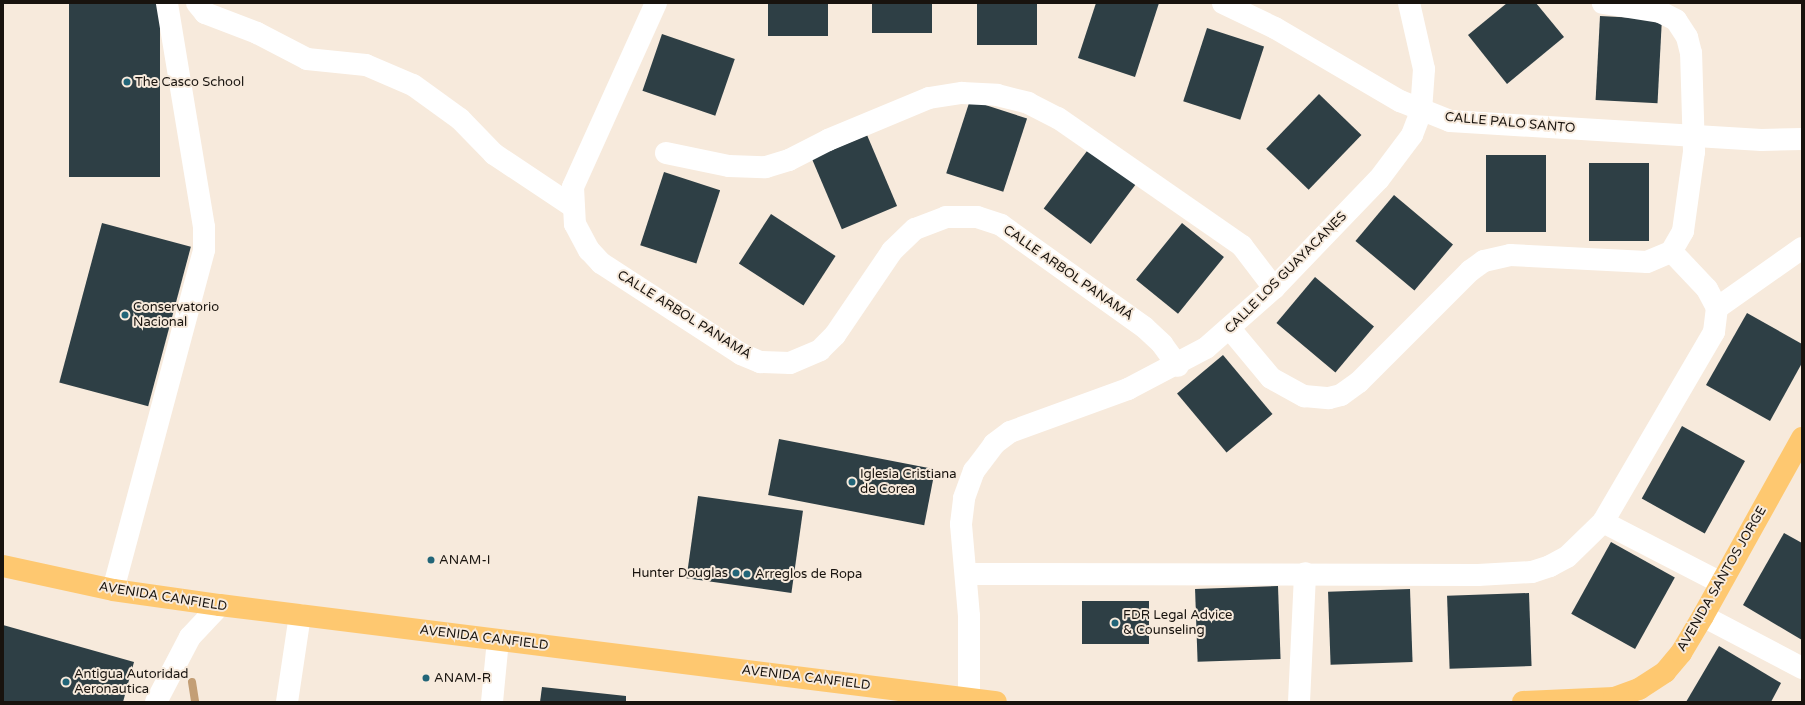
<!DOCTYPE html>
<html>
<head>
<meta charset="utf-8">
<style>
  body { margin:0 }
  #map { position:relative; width:1805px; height:705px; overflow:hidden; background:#f7eadc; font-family:"Varela Round",sans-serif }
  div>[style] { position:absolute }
  .stream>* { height:8px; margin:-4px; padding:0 4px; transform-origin:4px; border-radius:4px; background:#c39e75 }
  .building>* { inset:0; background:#2e3f45; transform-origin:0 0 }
  .minor>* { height:22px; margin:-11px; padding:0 11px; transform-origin:11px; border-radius:11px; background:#fff }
  .major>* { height:22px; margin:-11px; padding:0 11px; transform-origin:11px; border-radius:11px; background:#fec870 }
  .dots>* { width:11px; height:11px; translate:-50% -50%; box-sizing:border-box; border:2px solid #f7eadc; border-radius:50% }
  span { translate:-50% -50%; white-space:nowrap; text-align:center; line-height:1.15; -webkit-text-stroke:4px #f7eadc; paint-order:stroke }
  .poi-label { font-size:13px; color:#18130e }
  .left { translate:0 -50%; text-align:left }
  .right { translate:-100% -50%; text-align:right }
  .street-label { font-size:13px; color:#18130e }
  .frame { position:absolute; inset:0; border:4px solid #18130e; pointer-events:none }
</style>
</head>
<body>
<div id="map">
  <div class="stream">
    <i style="left:192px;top:682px;width:20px;rotate:81deg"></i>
  </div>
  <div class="building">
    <i style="left:69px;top:3px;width:91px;height:174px"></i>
    <i style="left:768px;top:3px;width:60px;height:33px"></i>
    <i style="left:872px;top:3px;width:60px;height:30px"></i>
    <i style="left:977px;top:3px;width:60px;height:42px"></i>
    <i style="clip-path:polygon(1096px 3px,1159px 3px,1135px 77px,1078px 58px)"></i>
    <i style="clip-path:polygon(1507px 3px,1536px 3px,1564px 37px,1507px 84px,1468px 35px)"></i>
    <i style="left:1600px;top:16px;width:62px;height:84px;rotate:3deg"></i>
    <i style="left:1207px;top:28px;width:60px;height:77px;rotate:18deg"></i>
    <i style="left:662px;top:34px;width:77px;height:60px;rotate:19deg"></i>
    <i style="left:1319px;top:94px;width:59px;height:76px;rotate:44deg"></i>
    <i style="left:970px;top:100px;width:60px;height:77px;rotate:18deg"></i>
    <i style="left:867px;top:135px;width:77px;height:60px;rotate:67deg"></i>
    <i style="left:1090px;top:147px;width:59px;height:77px;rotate:37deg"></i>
    <i style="left:1486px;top:155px;width:60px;height:77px"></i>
    <i style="left:1589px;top:163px;width:60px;height:78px"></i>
    <i style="left:664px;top:172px;width:59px;height:77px;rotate:18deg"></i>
    <i style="left:1394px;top:195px;width:77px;height:60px;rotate:40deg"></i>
    <i style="left:771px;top:214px;width:77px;height:59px;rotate:33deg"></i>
    <i style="left:102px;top:223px;width:92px;height:165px;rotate:15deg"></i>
    <i style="left:1182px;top:223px;width:54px;height:73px;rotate:39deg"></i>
    <i style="left:1315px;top:277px;width:77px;height:60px;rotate:40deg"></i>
    <i style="clip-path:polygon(1747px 313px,1802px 344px,1802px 363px,1770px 421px,1706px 385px)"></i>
    <i style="left:1223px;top:355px;width:77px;height:60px;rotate:50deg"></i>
    <i style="left:1682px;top:426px;width:72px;height:83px;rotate:29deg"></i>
    <i style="left:779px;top:439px;width:159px;height:57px;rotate:11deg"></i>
    <i style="left:698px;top:496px;width:106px;height:83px;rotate:8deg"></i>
    <i style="clip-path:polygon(1784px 533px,1802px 543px,1802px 640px,1743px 605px)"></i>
    <i style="left:1611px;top:542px;width:73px;height:82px;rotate:29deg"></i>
    <i style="left:1278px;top:586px;width:73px;height:83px;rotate:88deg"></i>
    <i style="left:1410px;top:589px;width:73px;height:82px;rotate:88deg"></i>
    <i style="left:1529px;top:593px;width:73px;height:82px;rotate:88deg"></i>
    <i style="left:1149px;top:601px;width:43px;height:67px;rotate:90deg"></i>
    <i style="clip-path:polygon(3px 625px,134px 662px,123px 702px,3px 702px)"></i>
    <i style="clip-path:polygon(1719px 646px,1781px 683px,1771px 702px,1686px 702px)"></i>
    <i style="clip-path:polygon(542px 687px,626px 696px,626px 702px,540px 702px)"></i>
  </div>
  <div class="minor">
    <i style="left:197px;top:3px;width:13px;rotate:51deg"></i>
    <i style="left:205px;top:13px;width:56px;rotate:21deg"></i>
    <i style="left:257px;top:33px;width:56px;rotate:27.5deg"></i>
    <i style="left:307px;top:59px;width:59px;rotate:5.8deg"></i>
    <i style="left:366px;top:65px;width:51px;rotate:23.1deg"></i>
    <i style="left:413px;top:85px;width:58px;rotate:35.9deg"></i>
    <i style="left:460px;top:119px;width:49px;rotate:45.8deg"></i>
    <i style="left:494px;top:154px;width:94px;rotate:33.7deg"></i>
    <i style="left:656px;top:3px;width:202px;rotate:114.3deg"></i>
    <i style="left:573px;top:187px;width:37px;rotate:87deg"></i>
    <i style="left:575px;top:224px;width:30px;rotate:62deg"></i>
    <i style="left:589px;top:250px;width:18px;rotate:47deg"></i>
    <i style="left:601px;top:263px;width:167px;rotate:33deg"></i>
    <i style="left:741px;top:354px;width:21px;rotate:23deg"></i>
    <i style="left:760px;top:362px;width:30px;rotate:2deg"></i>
    <i style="left:790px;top:363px;width:33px;rotate:-23deg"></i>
    <i style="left:820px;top:350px;width:21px;rotate:-45deg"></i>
    <i style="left:835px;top:335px;width:102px;rotate:-55.8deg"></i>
    <i style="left:892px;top:251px;width:32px;rotate:-44deg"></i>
    <i style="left:915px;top:229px;width:33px;rotate:-21deg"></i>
    <i style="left:946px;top:217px;width:31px"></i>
    <i style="left:977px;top:217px;width:25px;rotate:18deg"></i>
    <i style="left:1001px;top:225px;width:176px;rotate:35.5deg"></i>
    <i style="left:1144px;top:327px;width:25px;rotate:43deg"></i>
    <i style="left:1162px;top:344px;width:27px;rotate:54deg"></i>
    <i style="left:1223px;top:3px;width:58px;rotate:25.7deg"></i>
    <i style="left:1275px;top:28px;width:145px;rotate:30.3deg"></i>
    <i style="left:1400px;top:101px;width:54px;rotate:21.8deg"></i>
    <i style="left:1450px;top:121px;width:312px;rotate:3.5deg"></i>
    <i style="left:1761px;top:140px;width:41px;rotate:-1.4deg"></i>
    <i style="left:666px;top:153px;width:64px;rotate:11.7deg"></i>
    <i style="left:729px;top:166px;width:37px;rotate:2deg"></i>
    <i style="left:766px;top:167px;width:24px;rotate:-17deg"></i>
    <i style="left:789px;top:160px;width:44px;rotate:-27.1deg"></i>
    <i style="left:828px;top:140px;width:109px;rotate:-22.6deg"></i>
    <i style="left:929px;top:98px;width:33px;rotate:-9deg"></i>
    <i style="left:962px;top:93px;width:35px;rotate:3deg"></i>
    <i style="left:997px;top:95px;width:32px;rotate:14deg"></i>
    <i style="left:1028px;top:103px;width:34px;rotate:27deg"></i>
    <i style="left:1058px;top:118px;width:224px;rotate:34.8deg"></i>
    <i style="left:1242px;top:246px;width:53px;rotate:52.7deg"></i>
    <i style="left:1672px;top:252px;width:51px;rotate:46.6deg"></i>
    <i style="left:1707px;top:289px;width:21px;rotate:62deg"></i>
    <i style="left:1231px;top:330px;width:62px;rotate:50.2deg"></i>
    <i style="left:1271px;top:378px;width:38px;rotate:29deg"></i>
    <i style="left:1304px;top:396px;width:25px;rotate:5deg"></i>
    <i style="left:1329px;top:398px;width:12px;rotate:-14deg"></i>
    <i style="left:1341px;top:395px;width:22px;rotate:-36deg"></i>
    <i style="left:1359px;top:382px;width:157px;rotate:-45deg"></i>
    <i style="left:1470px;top:271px;width:17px;rotate:-36deg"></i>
    <i style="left:1484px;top:261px;width:27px;rotate:-13deg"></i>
    <i style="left:1510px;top:255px;width:137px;rotate:2.9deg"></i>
    <i style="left:1647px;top:262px;width:26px;rotate:-23deg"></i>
    <i style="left:1671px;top:252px;width:24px;rotate:-60deg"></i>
    <i style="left:1683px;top:231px;width:80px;rotate:-82.1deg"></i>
    <i style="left:1694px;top:152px;width:99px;rotate:-91.7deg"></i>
    <i style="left:1691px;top:53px;width:16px;rotate:-104deg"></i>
    <i style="left:1687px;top:37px;width:20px;rotate:-123deg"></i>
    <i style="left:1676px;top:20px;width:18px;rotate:-153deg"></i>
    <i style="left:1660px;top:12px;width:58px;rotate:-171deg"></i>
    <i style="left:1603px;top:522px;width:133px;rotate:27.3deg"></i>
    <i style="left:966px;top:574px;width:512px;rotate:0.11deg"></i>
    <i style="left:1478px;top:575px;width:54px;rotate:-3.2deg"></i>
    <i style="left:1532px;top:572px;width:19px;rotate:-18deg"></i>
    <i style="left:1550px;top:566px;width:19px;rotate:-28deg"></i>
    <i style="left:1567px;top:557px;width:50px;rotate:-44.2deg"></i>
    <i style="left:1603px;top:522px;width:220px;rotate:-59.7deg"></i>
    <i style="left:1714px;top:332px;width:24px;rotate:-83deg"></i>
    <i style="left:1717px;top:308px;width:104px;rotate:-35.2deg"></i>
    <i style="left:113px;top:590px;width:352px;rotate:-75deg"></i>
    <i style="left:204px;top:250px;width:23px;rotate:-90deg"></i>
    <i style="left:204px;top:227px;width:227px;rotate:-99.4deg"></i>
    <i style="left:1703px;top:616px;width:112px;rotate:27.7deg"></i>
    <i style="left:156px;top:702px;width:73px;rotate:-62.4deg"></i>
    <i style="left:190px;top:637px;width:44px;rotate:-46.8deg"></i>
    <i style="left:287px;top:702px;width:88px;rotate:-81.5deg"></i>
    <i style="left:492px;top:702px;width:62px;rotate:-84.5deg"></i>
    <i style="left:969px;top:702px;width:86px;rotate:-90deg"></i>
    <i style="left:969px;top:616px;width:92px;rotate:-95deg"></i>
    <i style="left:961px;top:524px;width:26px;rotate:-83deg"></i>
    <i style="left:964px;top:498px;width:29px;rotate:-70deg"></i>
    <i style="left:974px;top:471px;width:34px;rotate:-53deg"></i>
    <i style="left:994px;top:444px;width:20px;rotate:-37deg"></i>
    <i style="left:1010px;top:432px;width:126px;rotate:-20deg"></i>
    <i style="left:1128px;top:389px;width:88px;rotate:-27.7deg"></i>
    <i style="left:1206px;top:348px;width:91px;rotate:-41.4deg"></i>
    <i style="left:1274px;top:288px;width:151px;rotate:-46.1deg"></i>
    <i style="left:1379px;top:179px;width:55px;rotate:-53.1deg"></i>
    <i style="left:1412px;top:135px;width:26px;rotate:-69deg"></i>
    <i style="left:1421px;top:111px;width:42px;rotate:-85.9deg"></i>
    <i style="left:1424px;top:69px;width:68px;rotate:-102.8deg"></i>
    <i style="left:1299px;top:702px;width:129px;rotate:-87.3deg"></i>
  </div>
  <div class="major">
    <i style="left:3px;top:566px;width:113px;rotate:12.3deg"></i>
    <i style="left:113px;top:590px;width:108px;rotate:8deg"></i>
    <i style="left:220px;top:605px;width:782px;rotate:7.13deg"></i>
    <i style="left:1523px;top:702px;width:91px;rotate:-2.5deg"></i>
    <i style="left:1614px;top:698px;width:27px;rotate:-20deg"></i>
    <i style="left:1639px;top:689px;width:31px;rotate:-33deg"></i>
    <i style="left:1665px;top:672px;width:25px;rotate:-50deg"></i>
    <i style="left:1681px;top:653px;width:43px;rotate:-59.3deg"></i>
    <i style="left:1703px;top:616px;width:204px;rotate:-60.9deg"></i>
  </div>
  <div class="dots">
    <i style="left:127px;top:82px;background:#226578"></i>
    <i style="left:125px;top:315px;background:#226578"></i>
    <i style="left:852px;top:482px;background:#226578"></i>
    <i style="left:431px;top:560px;background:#226578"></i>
    <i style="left:736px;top:573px;background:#226578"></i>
    <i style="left:747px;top:574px;background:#226578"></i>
    <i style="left:1115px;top:623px;background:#226578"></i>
    <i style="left:426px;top:678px;background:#226578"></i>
    <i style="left:66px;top:682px;background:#226578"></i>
  </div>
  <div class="poi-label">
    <span class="left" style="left:135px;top:82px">The Casco School</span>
    <span class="left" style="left:133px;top:315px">Conservatorio<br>Nacional</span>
    <span class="left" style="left:860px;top:482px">Iglesia Cristiana<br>de Corea</span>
    <span class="left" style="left:439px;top:560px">ANAM-I</span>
    <span class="right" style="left:728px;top:573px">Hunter Douglas</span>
    <span class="left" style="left:755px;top:574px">Arreglos de Ropa</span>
    <span class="left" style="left:1123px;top:623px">FDR Legal Advice<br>&amp; Counseling</span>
    <span class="left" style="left:74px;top:682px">Antigua Autoridad<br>Aeronautica</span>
    <span class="left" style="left:434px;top:678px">ANAM-R</span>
  </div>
  <div class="street-label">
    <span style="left:1510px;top:123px;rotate:5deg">CALLE PALO SANTO</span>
    <span style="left:1068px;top:273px;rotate:35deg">CALLE ARBOL PANAMÁ</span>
    <span style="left:1286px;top:273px;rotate:-45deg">CALLE LOS GUAYACANES</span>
    <span style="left:684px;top:315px;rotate:32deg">CALLE ARBOL PANAMÁ</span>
    <span style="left:1722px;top:579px;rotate:-60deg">AVENIDA SANTOS JORGE</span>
    <span style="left:163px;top:597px;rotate:9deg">AVENIDA CANFIELD</span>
    <span style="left:484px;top:638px;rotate:7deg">AVENIDA CANFIELD</span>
    <span style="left:806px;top:678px;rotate:7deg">AVENIDA CANFIELD</span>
  </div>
  <div class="frame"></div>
</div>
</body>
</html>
